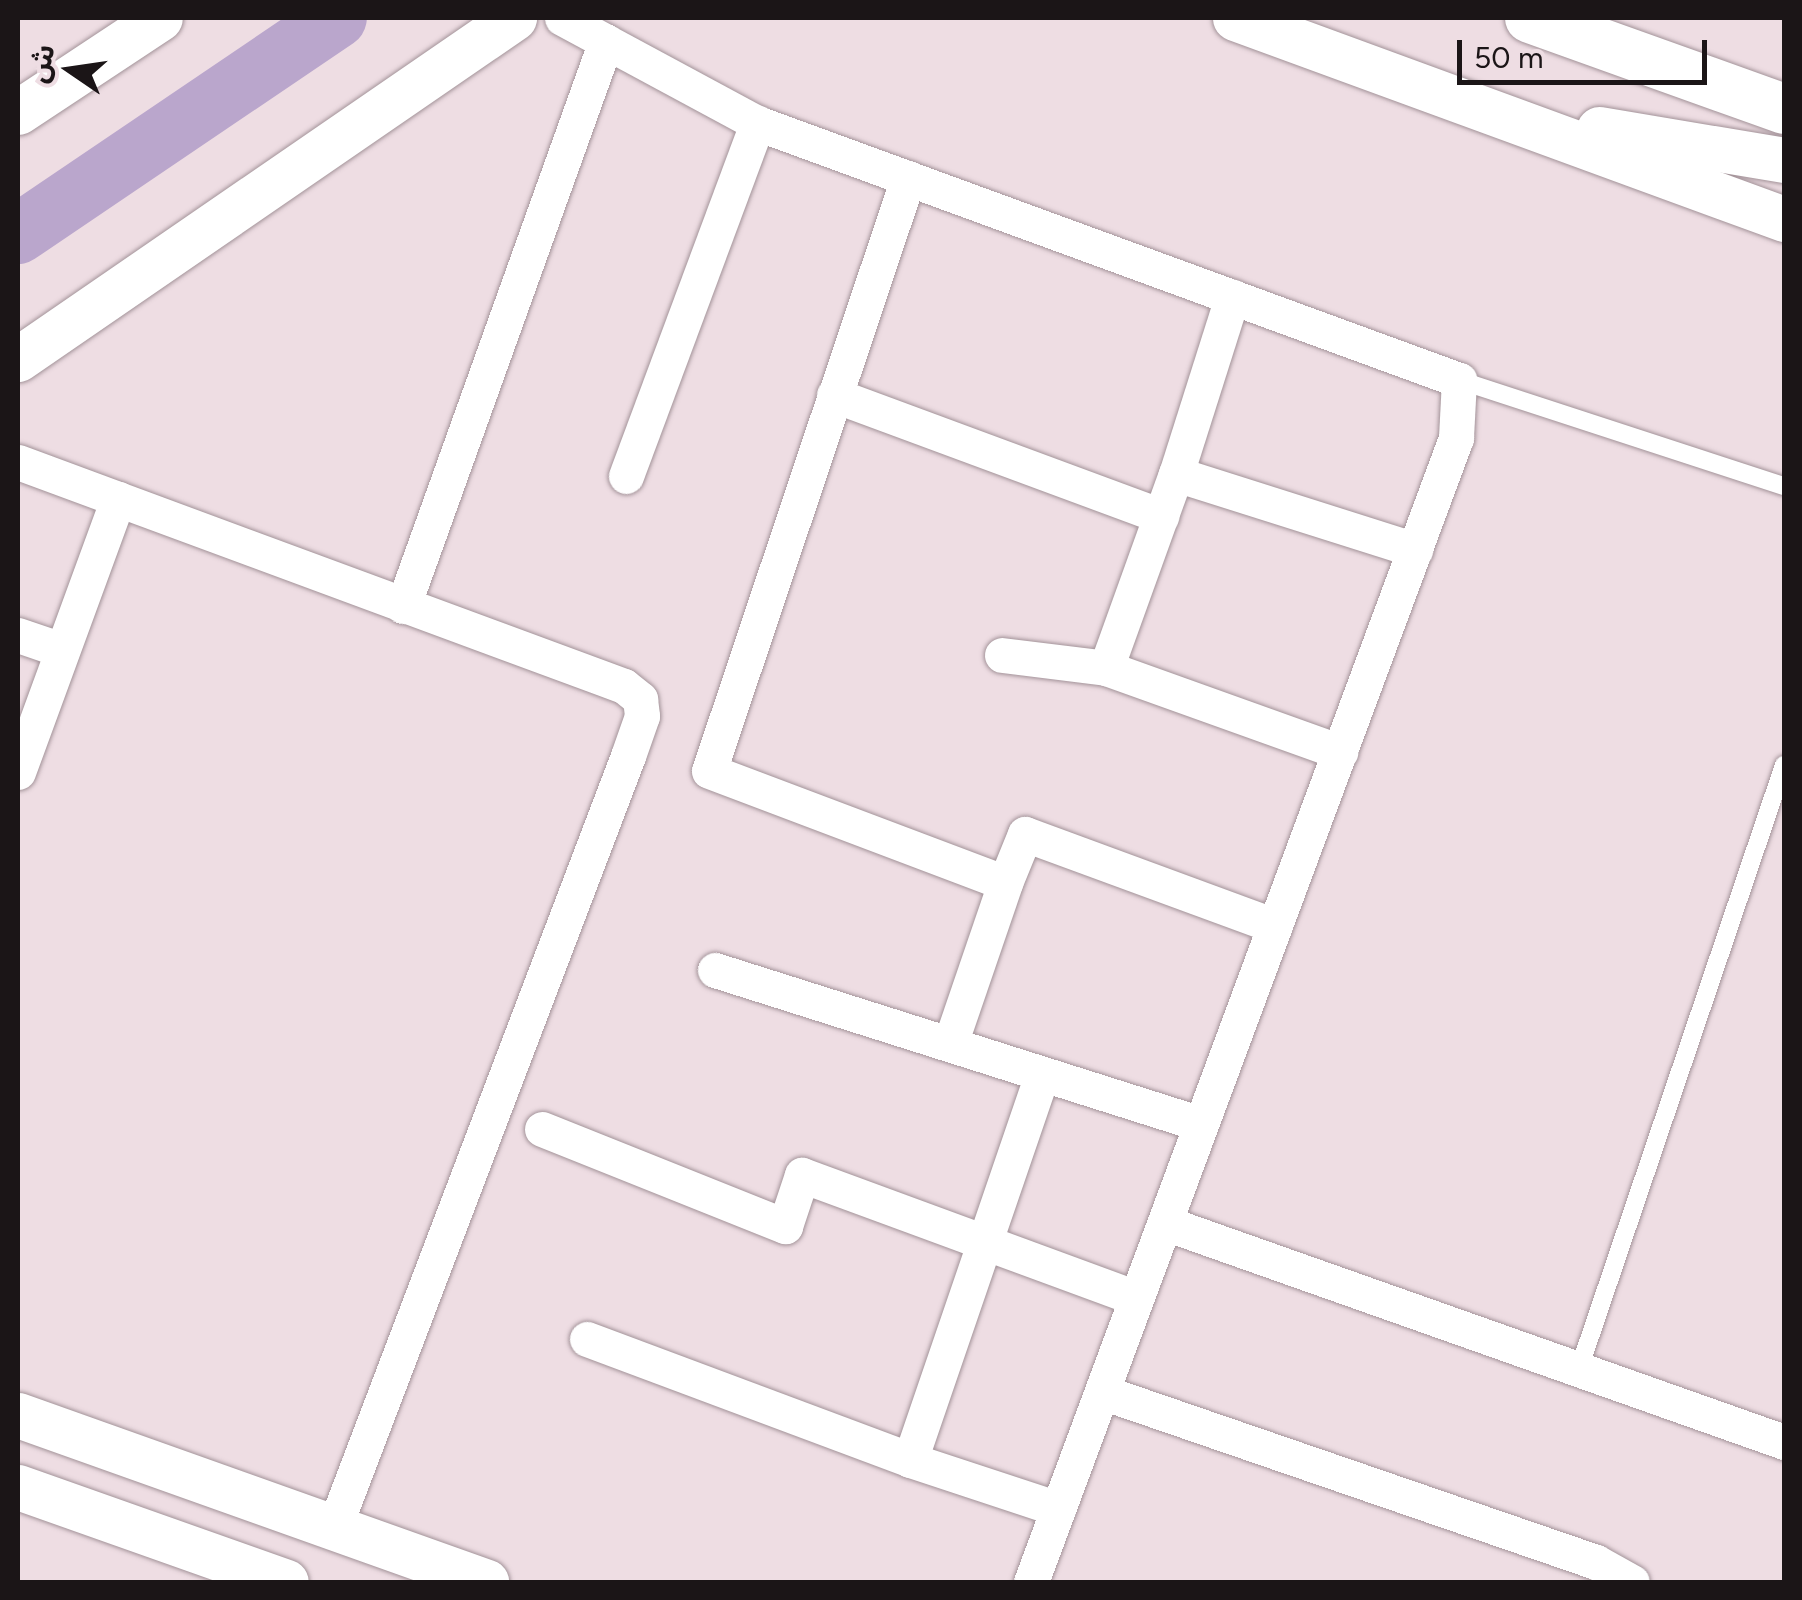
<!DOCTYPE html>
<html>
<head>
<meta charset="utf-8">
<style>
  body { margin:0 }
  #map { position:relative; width:1802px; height:1600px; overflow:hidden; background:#eedde3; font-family:Figtree,"Noto Sans Arabic",sans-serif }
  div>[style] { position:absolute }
  .river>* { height:60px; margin:-30px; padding:0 30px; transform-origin:30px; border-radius:30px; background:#baa6cc }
  .roads { filter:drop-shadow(0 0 2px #a39399) drop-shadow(0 0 2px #a39399) }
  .service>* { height:18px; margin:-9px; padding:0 9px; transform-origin:9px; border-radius:9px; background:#fff }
  .minor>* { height:35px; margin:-17.5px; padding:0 17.5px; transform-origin:17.5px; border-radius:17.5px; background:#fff }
  .tertiary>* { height:45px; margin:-22.5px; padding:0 22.5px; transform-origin:22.5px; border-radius:22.5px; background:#fff }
  .secondary>* { height:50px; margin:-25px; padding:0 25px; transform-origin:25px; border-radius:25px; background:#fff }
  span { translate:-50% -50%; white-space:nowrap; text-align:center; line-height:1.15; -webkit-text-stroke:10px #eedde3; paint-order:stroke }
  .frame { position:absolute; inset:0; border:20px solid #1b1517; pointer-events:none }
  .north { position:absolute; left:20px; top:20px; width:100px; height:100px; -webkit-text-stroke:8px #eedde3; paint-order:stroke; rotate:283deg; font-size:28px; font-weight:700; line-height:40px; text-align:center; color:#1b1517 }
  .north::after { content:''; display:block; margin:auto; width:35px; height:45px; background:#1b1517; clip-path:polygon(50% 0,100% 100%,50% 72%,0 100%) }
  .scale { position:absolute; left:1457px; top:40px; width:250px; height:45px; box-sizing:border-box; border:5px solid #1b1517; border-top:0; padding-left:12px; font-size:30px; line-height:35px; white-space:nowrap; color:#1b1517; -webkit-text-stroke:8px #eedde3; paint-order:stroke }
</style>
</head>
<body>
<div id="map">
  <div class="river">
    <i style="left:18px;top:234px;width:385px;rotate:-34.1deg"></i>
  </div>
  <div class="roads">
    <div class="service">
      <i style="left:1459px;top:380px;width:342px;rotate:18.1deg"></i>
      <i style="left:1579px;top:1369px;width:638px;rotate:-71.25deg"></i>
    </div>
    <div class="minor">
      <i style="left:562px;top:18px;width:221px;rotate:28.3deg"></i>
      <i style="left:757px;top:123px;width:748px;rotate:20.11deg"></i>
      <i style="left:1459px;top:380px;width:58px;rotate:93deg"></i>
      <i style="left:1456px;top:438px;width:1220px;rotate:110.38deg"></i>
      <i style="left:908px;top:178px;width:625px;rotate:108.55deg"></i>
      <i style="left:709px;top:771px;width:316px;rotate:20.7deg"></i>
      <i style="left:1005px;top:883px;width:53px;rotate:-67.8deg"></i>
      <i style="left:1025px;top:834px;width:266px;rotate:20.2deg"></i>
      <i style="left:834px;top:395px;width:349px;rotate:20.3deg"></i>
      <i style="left:18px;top:462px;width:646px;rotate:20.29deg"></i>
      <i style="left:624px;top:686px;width:21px;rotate:39deg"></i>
      <i style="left:640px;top:699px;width:17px;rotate:83deg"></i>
      <i style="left:642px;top:716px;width:42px;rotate:109.3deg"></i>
      <i style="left:628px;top:756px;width:826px;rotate:110.85deg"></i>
      <i style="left:1176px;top:474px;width:251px;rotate:17.6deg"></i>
      <i style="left:626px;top:476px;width:377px;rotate:-69.6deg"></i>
      <i style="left:403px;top:606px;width:600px;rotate:-70.24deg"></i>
      <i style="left:18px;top:635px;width:46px;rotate:18.8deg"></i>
      <i style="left:1002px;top:655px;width:105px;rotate:7.1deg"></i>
      <i style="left:1106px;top:668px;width:249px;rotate:19.7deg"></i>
      <i style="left:1106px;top:668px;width:206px;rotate:-70.2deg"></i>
      <i style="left:1176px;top:474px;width:186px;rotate:-72.4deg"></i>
      <i style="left:18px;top:772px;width:291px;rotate:-69.9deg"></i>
      <i style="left:715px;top:970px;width:510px;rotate:17.58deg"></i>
      <i style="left:950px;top:1044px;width:170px;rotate:-71.1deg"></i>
      <i style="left:542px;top:1129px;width:262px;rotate:21.8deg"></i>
      <i style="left:785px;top:1226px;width:54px;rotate:-71.6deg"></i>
      <i style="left:802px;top:1175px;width:356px;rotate:20.2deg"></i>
      <i style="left:1165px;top:1223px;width:657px;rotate:19.48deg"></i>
      <i style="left:587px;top:1339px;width:345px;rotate:20.5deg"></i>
      <i style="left:910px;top:1460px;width:156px;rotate:18.3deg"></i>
      <i style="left:1102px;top:1392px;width:522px;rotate:18.99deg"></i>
      <i style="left:1596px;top:1562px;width:41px;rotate:29.1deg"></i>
      <i style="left:910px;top:1460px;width:408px;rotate:-71.1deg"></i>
    </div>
    <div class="tertiary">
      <i style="left:1235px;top:18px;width:585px;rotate:20.11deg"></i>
      <i style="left:18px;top:112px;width:170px;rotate:-33.5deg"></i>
      <i style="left:1599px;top:129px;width:188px;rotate:9.5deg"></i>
      <i style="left:18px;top:359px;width:602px;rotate:-34.51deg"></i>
      <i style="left:18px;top:1415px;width:497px;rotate:19.6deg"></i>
      <i style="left:18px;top:1487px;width:284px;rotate:19.5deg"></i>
    </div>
    <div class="secondary">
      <i style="left:1530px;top:18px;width:270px;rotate:19.7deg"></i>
    </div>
  </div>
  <div class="frame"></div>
  <div class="north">ش</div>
  <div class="scale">50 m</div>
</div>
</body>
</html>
